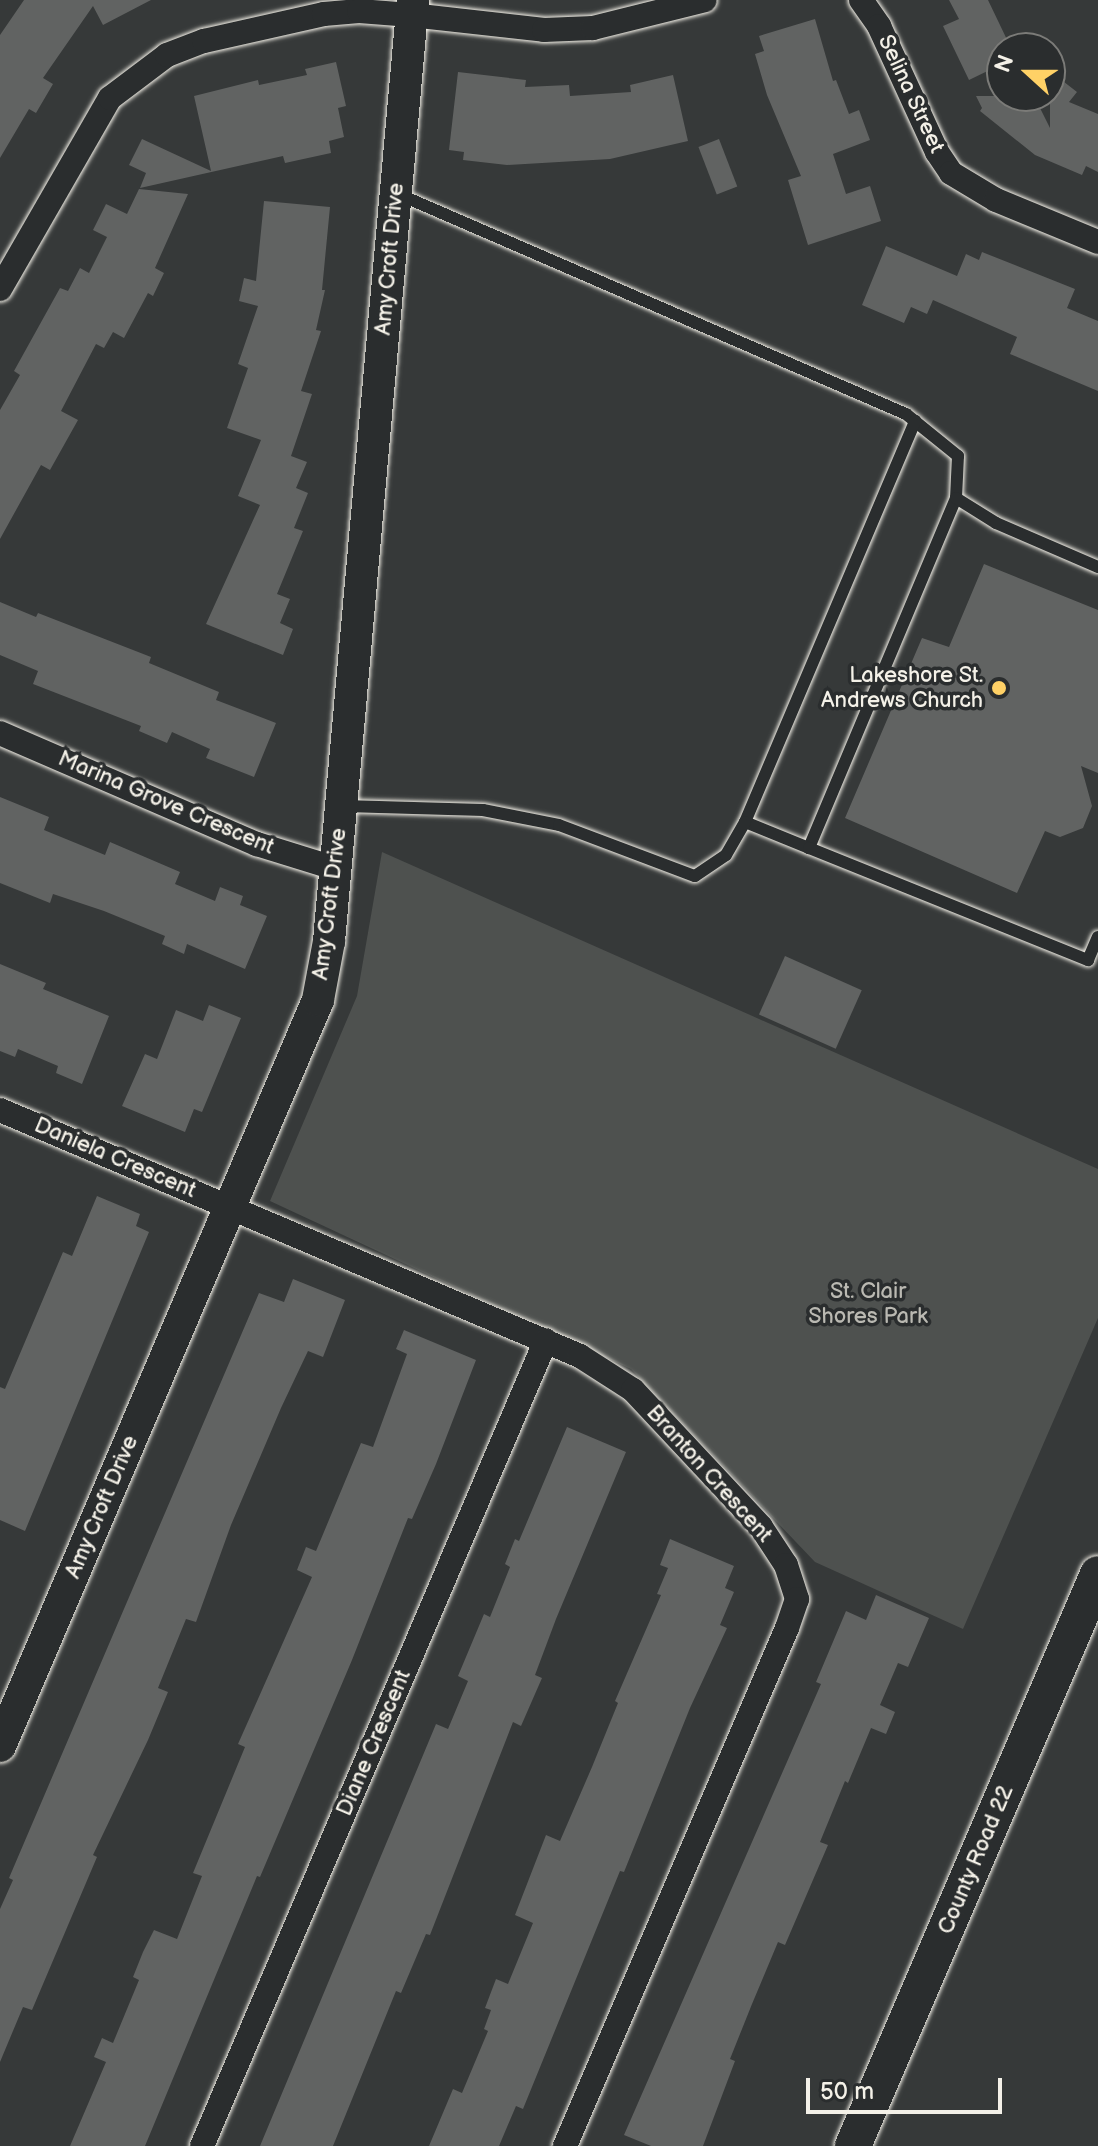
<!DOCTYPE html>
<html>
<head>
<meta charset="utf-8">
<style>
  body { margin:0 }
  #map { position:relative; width:1098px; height:2146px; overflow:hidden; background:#363939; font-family:"Balsamiq Sans",sans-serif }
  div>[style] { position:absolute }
  .green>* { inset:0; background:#4e514f }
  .building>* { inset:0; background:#616362; transform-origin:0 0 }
  .roads { filter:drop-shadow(0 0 2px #f4f1e8) drop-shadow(0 0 2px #f4f1e8) }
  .lane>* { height:12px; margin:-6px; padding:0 6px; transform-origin:6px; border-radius:6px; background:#2a2d2e }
  .street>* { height:24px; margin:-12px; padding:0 12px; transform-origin:12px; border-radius:12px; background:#2a2d2e }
  .secondary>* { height:32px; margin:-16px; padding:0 16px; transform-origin:16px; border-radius:16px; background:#2a2d2e }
  .primary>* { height:36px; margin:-18px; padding:0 18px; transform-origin:18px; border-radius:18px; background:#2a2d2e }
  .dots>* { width:22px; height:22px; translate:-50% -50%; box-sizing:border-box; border:4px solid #2a2d2e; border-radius:50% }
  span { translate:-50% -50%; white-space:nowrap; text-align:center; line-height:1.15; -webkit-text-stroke:7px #2a2d2e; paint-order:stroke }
  .street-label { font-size:22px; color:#f4f1e8 }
  .poi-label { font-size:22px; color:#f4f1e8 }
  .right { translate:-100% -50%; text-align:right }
  .park-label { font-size:22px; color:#bab9b2 }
  .north { position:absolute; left:986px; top:32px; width:80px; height:80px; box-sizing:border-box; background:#2a2d2e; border:2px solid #7b7b78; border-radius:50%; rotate:291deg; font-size:22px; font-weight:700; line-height:32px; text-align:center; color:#f4f1e8 }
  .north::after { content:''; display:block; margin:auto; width:28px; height:36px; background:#ffd166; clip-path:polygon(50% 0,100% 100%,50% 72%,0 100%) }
  .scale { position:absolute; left:806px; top:2078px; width:196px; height:36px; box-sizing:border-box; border:4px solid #f4f1e8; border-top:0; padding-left:10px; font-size:24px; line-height:28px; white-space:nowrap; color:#f4f1e8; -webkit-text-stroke:6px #2a2d2e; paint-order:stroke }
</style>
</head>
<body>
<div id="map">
  <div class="green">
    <i style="clip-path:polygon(382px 852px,1098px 1169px,1098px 1318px,963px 1629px,815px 1562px,631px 1369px,270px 1201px,357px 996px)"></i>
  </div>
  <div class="building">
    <i style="clip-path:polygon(24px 0,151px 0,103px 25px,93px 6px,43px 78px,53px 84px,36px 113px,29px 109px,0 158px,0 35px)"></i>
    <i style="clip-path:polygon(949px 0,988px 0,1011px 48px,1002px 48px,1002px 64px,969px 80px,943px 26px,959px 19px)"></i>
    <i style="clip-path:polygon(815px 19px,833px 81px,836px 80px,849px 114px,859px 110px,870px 140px,833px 154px,846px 194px,870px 186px,881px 221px,808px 245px,788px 180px,801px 176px,767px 95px,755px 54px,764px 51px,759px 36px)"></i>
    <i style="clip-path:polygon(336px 62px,346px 106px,338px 108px,344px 137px,329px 141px,331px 153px,285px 163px,283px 156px,140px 188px,146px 173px,129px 165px,142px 139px,211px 171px,194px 96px,258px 80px,259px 85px,307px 75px,305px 69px)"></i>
    <i style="clip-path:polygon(1050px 71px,1077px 92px,1069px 102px,1098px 114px,1098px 172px,1086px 166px,1082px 175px,1035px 155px,980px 111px,982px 108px,976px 96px,1034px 96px,1050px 128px)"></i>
    <i style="clip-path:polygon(458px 72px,526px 80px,525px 87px,569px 85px,570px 96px,631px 92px,630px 85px,673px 75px,688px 141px,610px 159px,507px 165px,463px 160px,464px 152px,449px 150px)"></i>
    <i style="left:719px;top:139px;width:51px;height:22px;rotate:69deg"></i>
    <i style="clip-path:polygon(139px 189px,188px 194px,155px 268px,164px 273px,153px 296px,148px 293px,124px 338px,113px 332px,104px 348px,96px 344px,61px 411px,78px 420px,50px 470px,41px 465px,0 539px,0 410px,20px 375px,14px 371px,60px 288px,68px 291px,80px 268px,89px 273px,107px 237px,93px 230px,106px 204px,127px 214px)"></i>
    <i style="clip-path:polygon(264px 201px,330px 207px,322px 290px,325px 290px,316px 330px,321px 331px,301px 391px,312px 394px,291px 456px,307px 462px,296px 488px,308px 493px,294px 528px,303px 531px,277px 594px,290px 599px,280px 623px,293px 629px,283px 655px,206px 624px,260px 505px,238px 496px,261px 440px,227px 428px,248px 368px,238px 364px,258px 306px,239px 301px,244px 278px,256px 281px)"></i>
    <i style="clip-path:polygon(886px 246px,957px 276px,966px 254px,979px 260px,982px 252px,1075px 289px,1067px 308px,1098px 321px,1098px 391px,1010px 354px,1017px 337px,933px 300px,927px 314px,911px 307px,904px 323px,862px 305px)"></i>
    <i style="clip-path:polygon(984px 564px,1098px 610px,1098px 773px,1081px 766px,1092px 806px,1083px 828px,1060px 837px,1045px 831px,1017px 893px,845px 818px,922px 638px,949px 647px)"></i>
    <i style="clip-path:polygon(0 602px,36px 617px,38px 613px,151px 657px,149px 663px,219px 692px,216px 700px,276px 723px,254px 777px,206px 758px,210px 749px,172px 732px,167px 743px,139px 731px,141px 726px,33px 684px,38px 671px,0 655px)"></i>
    <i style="clip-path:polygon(0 797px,49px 817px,44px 830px,105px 855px,110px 842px,180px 872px,175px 884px,215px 901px,220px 887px,243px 896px,240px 905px,267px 916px,245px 969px,187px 944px,184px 954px,162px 944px,165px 936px,104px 911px,53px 894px,50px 903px,0 883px)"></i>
    <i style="left:785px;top:956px;width:84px;height:64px;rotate:24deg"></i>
    <i style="clip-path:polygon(0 964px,46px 983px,43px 989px,109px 1016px,82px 1084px,56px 1073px,58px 1066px,18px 1049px,15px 1057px,0 1051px)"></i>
    <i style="clip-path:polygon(209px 1005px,241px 1018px,202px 1112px,194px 1109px,185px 1132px,122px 1106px,145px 1054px,157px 1059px,176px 1010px,203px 1021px)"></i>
    <i style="clip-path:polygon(97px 1196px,140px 1214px,136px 1226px,149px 1232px,25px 1531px,0 1520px,0 1387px,5px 1389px,63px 1252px,72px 1256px)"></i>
    <i style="clip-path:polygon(293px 1279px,345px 1300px,323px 1357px,308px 1351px,281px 1408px,231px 1525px,196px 1622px,186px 1619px,158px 1688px,168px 1692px,148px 1740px,93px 1855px,97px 1857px,32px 2010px,23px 2007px,0 2062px,0 1909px,13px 1880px,9px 1878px,259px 1293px,284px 1302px)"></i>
    <i style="clip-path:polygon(404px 1330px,476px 1360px,436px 1464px,412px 1519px,408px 1518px,352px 1660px,260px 1877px,257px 1876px,145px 2146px,70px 2146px,106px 2062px,94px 2057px,102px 2038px,113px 2043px,139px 1980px,133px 1977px,143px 1952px,154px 1930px,177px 1939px,202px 1876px,193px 1873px,245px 1747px,238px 1744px,312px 1577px,297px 1570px,306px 1547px,316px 1551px,361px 1443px,373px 1447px,407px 1354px,396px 1349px)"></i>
    <i style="clip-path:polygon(567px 1427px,626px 1452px,556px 1619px,535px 1675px,542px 1678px,521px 1726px,513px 1722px,430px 1935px,426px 1934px,401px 1993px,396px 1991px,333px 2146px,260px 2146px,436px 1724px,448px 1729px,468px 1681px,458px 1676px,484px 1614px,490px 1617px,510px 1567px,505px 1564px,515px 1539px,519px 1541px)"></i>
    <i style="clip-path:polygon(670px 1539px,734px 1566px,725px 1588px,734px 1592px,720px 1625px,727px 1628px,690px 1708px,624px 1872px,620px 1871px,523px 2109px,516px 2106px,499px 2146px,429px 2146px,453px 2089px,462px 2093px,488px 2031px,484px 2029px,491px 2010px,485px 2008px,496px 1979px,508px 1984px,533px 1923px,515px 1915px,546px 1835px,560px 1841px,592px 1767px,618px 1703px,615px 1701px,661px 1595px,657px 1594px,668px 1568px,660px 1565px)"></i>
    <i style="clip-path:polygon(876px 1595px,929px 1618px,908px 1667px,898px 1663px,880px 1705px,895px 1712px,886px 1734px,871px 1728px,848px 1783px,845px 1781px,820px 1842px,828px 1845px,785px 1945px,778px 1942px,752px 2004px,730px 2059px,735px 2061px,703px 2146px,651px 2146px,624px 2135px,821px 1684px,816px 1682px,846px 1611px,866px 1620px)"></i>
  </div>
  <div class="roads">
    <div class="lane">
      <i style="left:398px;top:194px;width:554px;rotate:23.42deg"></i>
      <i style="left:906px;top:414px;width:67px;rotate:38.9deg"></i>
      <i style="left:958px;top:456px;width:42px;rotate:92.7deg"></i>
      <i style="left:956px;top:498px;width:380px;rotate:112.8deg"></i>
      <i style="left:809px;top:848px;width:69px;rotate:-157.9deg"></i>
      <i style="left:745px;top:822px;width:436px;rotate:-67deg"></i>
      <i style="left:956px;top:498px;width:47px;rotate:32deg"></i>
      <i style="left:996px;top:523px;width:111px;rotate:23.3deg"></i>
      <i style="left:344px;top:806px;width:139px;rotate:1.6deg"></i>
      <i style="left:483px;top:810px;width:77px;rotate:11.2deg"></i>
      <i style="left:559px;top:825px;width:145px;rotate:20.6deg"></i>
      <i style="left:695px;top:876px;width:37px;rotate:-34deg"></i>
      <i style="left:726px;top:855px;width:38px;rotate:-60deg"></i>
      <i style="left:809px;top:848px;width:301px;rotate:21.9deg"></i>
      <i style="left:1088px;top:960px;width:25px;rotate:-67deg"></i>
    </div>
    <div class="street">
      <i style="left:861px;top:0;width:32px;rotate:55deg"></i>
      <i style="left:879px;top:26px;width:139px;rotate:65.3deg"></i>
      <i style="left:937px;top:152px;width:25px;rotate:56deg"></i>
      <i style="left:951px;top:173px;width:52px;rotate:31deg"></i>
      <i style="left:996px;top:200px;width:110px;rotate:22.4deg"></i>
      <i style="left:0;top:289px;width:220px;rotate:-60.1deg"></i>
      <i style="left:110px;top:98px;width:71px;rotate:-37deg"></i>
      <i style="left:167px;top:55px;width:40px;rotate:-21deg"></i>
      <i style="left:204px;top:41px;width:123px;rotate:-12.7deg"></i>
      <i style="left:324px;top:14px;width:35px;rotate:-5deg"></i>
      <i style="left:359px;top:11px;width:52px;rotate:4.4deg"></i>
      <i style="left:411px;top:15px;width:134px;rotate:6.4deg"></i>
      <i style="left:544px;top:30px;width:49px;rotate:-2.3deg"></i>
      <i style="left:593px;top:28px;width:115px;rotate:-14deg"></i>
      <i style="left:0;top:733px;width:280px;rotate:23.4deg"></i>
      <i style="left:257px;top:844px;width:81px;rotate:17.3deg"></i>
      <i style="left:0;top:1110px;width:630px;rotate:22.98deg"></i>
      <i style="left:580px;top:1356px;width:63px;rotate:32.7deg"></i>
      <i style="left:633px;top:1390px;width:187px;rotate:46.9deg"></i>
      <i style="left:761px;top:1527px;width:45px;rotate:56.7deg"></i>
      <i style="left:786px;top:1565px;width:36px;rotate:72deg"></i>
      <i style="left:797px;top:1599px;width:31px;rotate:109deg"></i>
      <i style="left:787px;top:1628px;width:564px;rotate:113.2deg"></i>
      <i style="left:202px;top:2146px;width:876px;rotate:-66.89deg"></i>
    </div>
    <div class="secondary">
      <i style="left:0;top:1746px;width:811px;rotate:-66.91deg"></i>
      <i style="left:318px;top:1000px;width:60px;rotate:-79.4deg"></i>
      <i style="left:329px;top:941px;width:945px;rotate:-84.9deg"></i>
    </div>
    <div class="primary">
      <i style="left:853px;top:2146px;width:622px;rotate:-66.81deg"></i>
    </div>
  </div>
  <div class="dots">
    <i style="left:999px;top:688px;background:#ffd166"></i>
  </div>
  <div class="street-label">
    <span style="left:911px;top:94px;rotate:65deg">Selina Street</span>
    <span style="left:390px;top:259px;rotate:-85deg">Amy Croft Drive</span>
    <span style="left:166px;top:803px;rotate:23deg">Marina Grove Crescent</span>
    <span style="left:330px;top:904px;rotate:-83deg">Amy Croft Drive</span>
    <span style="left:115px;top:1158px;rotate:23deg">Daniela Crescent</span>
    <span style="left:709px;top:1474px;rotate:48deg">Branton Crescent</span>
    <span style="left:102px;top:1507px;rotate:-67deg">Amy Croft Drive</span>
    <span style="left:374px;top:1743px;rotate:-67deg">Diane Crescent</span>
    <span style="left:976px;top:1860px;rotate:-67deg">County Road 22</span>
  </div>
  <div class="poi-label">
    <span class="right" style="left:983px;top:688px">Lakeshore St.<br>Andrews Church</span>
  </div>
  <div class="park-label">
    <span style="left:868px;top:1304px">St. Clair<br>Shores Park</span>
  </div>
  <div class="north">N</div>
  <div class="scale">50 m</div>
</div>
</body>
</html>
